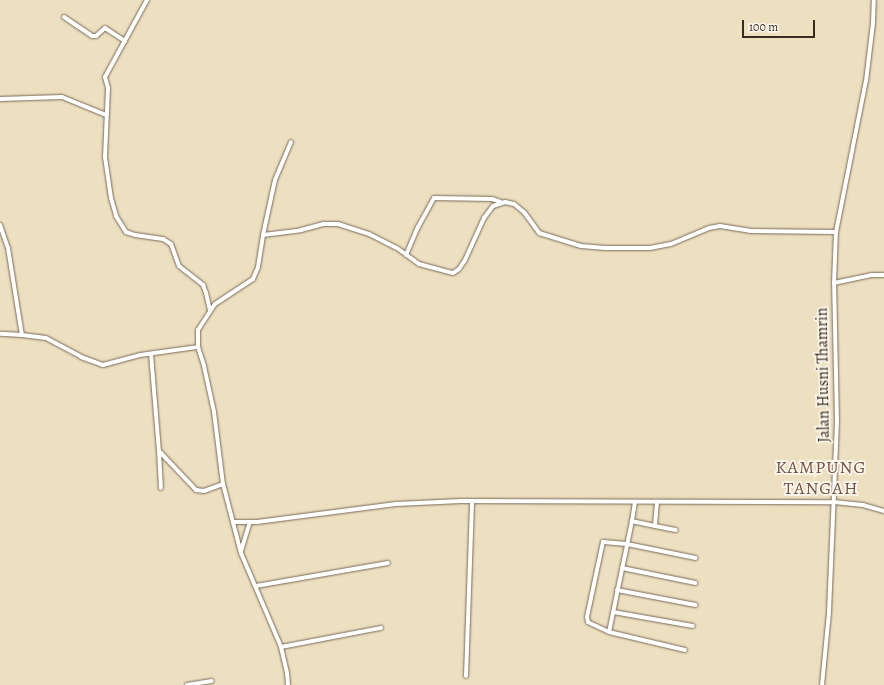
<!DOCTYPE html>
<html>
<head>
<meta charset="utf-8">
<style>
  body { margin:0 }
  #map { position:relative; width:884px; height:685px; overflow:hidden; background:#ede0c0; font-family:Alegreya,serif }
  div>[style] { position:absolute }
  .roads { filter:drop-shadow(0 0 1px #796a57) drop-shadow(0 0 1px #796a57) }
  .minor>* { height:4px; margin:-2px; padding:0 2px; transform-origin:2px; border-radius:2px; background:#fff }
  span { translate:-50% -50%; white-space:nowrap; text-align:center; line-height:1.15; -webkit-text-stroke:3.5px #fbf7ec; paint-order:stroke }
  .street-label { font-size:16px; color:#3b2a1e }
  .quarter-label { font-size:18px; color:#775045; letter-spacing:1px }
  .scale { position:absolute; left:742px; top:20px; width:73px; height:18px; box-sizing:border-box; border:2px solid #3b2a1e; border-top:0; padding-left:5px; font-size:12px; line-height:14px; white-space:nowrap; color:#3b2a1e; -webkit-text-stroke:3px #fbf7ec; paint-order:stroke }
</style>
</head>
<body>
<div id="map">
  <div class="roads">
    <div class="minor">
      <i style="left:147px;top:0;width:88px;rotate:118.6deg"></i>
      <i style="left:105px;top:77px;width:11px;rotate:75deg"></i>
      <i style="left:108px;top:88px;width:69px;rotate:92.5deg"></i>
      <i style="left:105px;top:157px;width:41px;rotate:81.7deg"></i>
      <i style="left:111px;top:198px;width:19px;rotate:74deg"></i>
      <i style="left:116px;top:216px;width:19px;rotate:58deg"></i>
      <i style="left:126px;top:232px;width:9px;rotate:18deg"></i>
      <i style="left:135px;top:235px;width:28px;rotate:8deg"></i>
      <i style="left:163px;top:239px;width:9px;rotate:32deg"></i>
      <i style="left:171px;top:244px;width:23px;rotate:70deg"></i>
      <i style="left:179px;top:266px;width:31px;rotate:38deg"></i>
      <i style="left:203px;top:285px;width:9px;rotate:69deg"></i>
      <i style="left:206px;top:293px;width:17px;rotate:77deg"></i>
      <i style="left:64px;top:17px;width:34px;rotate:34deg"></i>
      <i style="left:92px;top:36px;width:4px"></i>
      <i style="left:96px;top:36px;width:12px;rotate:-42deg"></i>
      <i style="left:105px;top:28px;width:24px;rotate:33deg"></i>
      <i style="left:0;top:99px;width:62px;rotate:-1.8deg"></i>
      <i style="left:62px;top:97px;width:48px;rotate:22.2deg"></i>
      <i style="left:0;top:225px;width:24px;rotate:71deg"></i>
      <i style="left:8px;top:248px;width:88px;rotate:80.9deg"></i>
      <i style="left:22px;top:335px;width:22px;rotate:-177deg"></i>
      <i style="left:263px;top:235px;width:56px;rotate:-77.7deg"></i>
      <i style="left:275px;top:180px;width:41px;rotate:-67.2deg"></i>
      <i style="left:406px;top:255px;width:30px;rotate:-67deg"></i>
      <i style="left:418px;top:227px;width:33px;rotate:-61deg"></i>
      <i style="left:434px;top:198px;width:58px;rotate:1deg"></i>
      <i style="left:492px;top:199px;width:9px;rotate:18deg"></i>
      <i style="left:834px;top:283px;width:38px;rotate:-12deg"></i>
      <i style="left:871px;top:275px;width:13px"></i>
      <i style="left:22px;top:335px;width:24px;rotate:7deg"></i>
      <i style="left:46px;top:338px;width:40px;rotate:28deg"></i>
      <i style="left:81px;top:357px;width:23px;rotate:20deg"></i>
      <i style="left:103px;top:365px;width:38px;rotate:-15deg"></i>
      <i style="left:140px;top:355px;width:59px;rotate:-7.9deg"></i>
      <i style="left:198px;top:347px;width:17px;rotate:-90deg"></i>
      <i style="left:198px;top:330px;width:31px;rotate:-57deg"></i>
      <i style="left:215px;top:304px;width:45px;rotate:-33.3deg"></i>
      <i style="left:253px;top:279px;width:13px;rotate:-67deg"></i>
      <i style="left:258px;top:267px;width:32px;rotate:-81deg"></i>
      <i style="left:263px;top:235px;width:38px;rotate:-7deg"></i>
      <i style="left:301px;top:230px;width:24px;rotate:-15deg"></i>
      <i style="left:324px;top:224px;width:14px"></i>
      <i style="left:338px;top:224px;width:33px;rotate:18deg"></i>
      <i style="left:369px;top:234px;width:31px;rotate:27deg"></i>
      <i style="left:397px;top:248px;width:27px;rotate:36deg"></i>
      <i style="left:419px;top:264px;width:35px;rotate:15deg"></i>
      <i style="left:453px;top:273px;width:7px;rotate:-34deg"></i>
      <i style="left:459px;top:269px;width:11px;rotate:-56deg"></i>
      <i style="left:465px;top:260px;width:46px;rotate:-65.7deg"></i>
      <i style="left:484px;top:218px;width:15px;rotate:-53deg"></i>
      <i style="left:493px;top:206px;width:13px;rotate:-18deg"></i>
      <i style="left:505px;top:202px;width:9px;rotate:13deg"></i>
      <i style="left:514px;top:204px;width:13px;rotate:39deg"></i>
      <i style="left:524px;top:212px;width:26px;rotate:54deg"></i>
      <i style="left:539px;top:233px;width:44px;rotate:17.2deg"></i>
      <i style="left:581px;top:246px;width:24px;rotate:5deg"></i>
      <i style="left:605px;top:248px;width:45px"></i>
      <i style="left:650px;top:248px;width:21px;rotate:-11deg"></i>
      <i style="left:671px;top:244px;width:41px;rotate:-22.8deg"></i>
      <i style="left:709px;top:228px;width:11px;rotate:-10deg"></i>
      <i style="left:720px;top:226px;width:30px;rotate:9deg"></i>
      <i style="left:750px;top:231px;width:86px;rotate:0.7deg"></i>
      <i style="left:836px;top:232px;width:154px;rotate:-78.8deg"></i>
      <i style="left:866px;top:81px;width:58px;rotate:-83.1deg"></i>
      <i style="left:873px;top:23px;width:23px;rotate:-88deg"></i>
      <i style="left:198px;top:347px;width:20px;rotate:72deg"></i>
      <i style="left:204px;top:366px;width:47px;rotate:77.7deg"></i>
      <i style="left:214px;top:412px;width:73px;rotate:82.9deg"></i>
      <i style="left:223px;top:484px;width:71px;rotate:75.4deg"></i>
      <i style="left:241px;top:553px;width:102px;rotate:66.9deg"></i>
      <i style="left:281px;top:647px;width:27px;rotate:77deg"></i>
      <i style="left:287px;top:673px;width:12px;rotate:85deg"></i>
      <i style="left:151px;top:354px;width:97px;rotate:85.3deg"></i>
      <i style="left:159px;top:451px;width:54px;rotate:46.5deg"></i>
      <i style="left:196px;top:490px;width:8px;rotate:7deg"></i>
      <i style="left:204px;top:491px;width:20px;rotate:-20deg"></i>
      <i style="left:159px;top:451px;width:37px;rotate:87deg"></i>
      <i style="left:657px;top:502px;width:24px;rotate:95deg"></i>
      <i style="left:655px;top:526px;width:21px;rotate:11deg"></i>
      <i style="left:632px;top:521px;width:19px;rotate:-81deg"></i>
      <i style="left:233px;top:522px;width:24px"></i>
      <i style="left:257px;top:522px;width:140px;rotate:-7.4deg"></i>
      <i style="left:396px;top:504px;width:65px;rotate:-2.6deg"></i>
      <i style="left:461px;top:501px;width:373px;rotate:0.2deg"></i>
      <i style="left:834px;top:502px;width:29px;rotate:6deg"></i>
      <i style="left:863px;top:505px;width:22px;rotate:16deg"></i>
      <i style="left:655px;top:526px;width:24px;rotate:-168deg"></i>
      <i style="left:632px;top:521px;width:113px;rotate:101.7deg"></i>
      <i style="left:609px;top:632px;width:78px;rotate:13.3deg"></i>
      <i style="left:241px;top:551px;width:30px;rotate:-73deg"></i>
      <i style="left:622px;top:568px;width:75px;rotate:11.6deg"></i>
      <i style="left:256px;top:586px;width:134px;rotate:-9.9deg"></i>
      <i style="left:617px;top:590px;width:80px;rotate:10.8deg"></i>
      <i style="left:613px;top:612px;width:81px;rotate:9.9deg"></i>
      <i style="left:609px;top:632px;width:23px;rotate:-155deg"></i>
      <i style="left:588px;top:622px;width:5px;rotate:-101deg"></i>
      <i style="left:587px;top:617px;width:77px;rotate:-78deg"></i>
      <i style="left:603px;top:542px;width:24px;rotate:5deg"></i>
      <i style="left:627px;top:544px;width:70px;rotate:11.5deg"></i>
      <i style="left:281px;top:647px;width:102px;rotate:-10.8deg"></i>
      <i style="left:466px;top:676px;width:174px;rotate:-88deg"></i>
      <i style="left:187px;top:685px;width:25px;rotate:-9deg"></i>
      <i style="left:822px;top:685px;width:73px;rotate:-84.5deg"></i>
      <i style="left:829px;top:612px;width:190px;rotate:-87.6deg"></i>
      <i style="left:837px;top:422px;width:139px;rotate:-91.2deg"></i>
      <i style="left:834px;top:283px;width:51px;rotate:-87.8deg"></i>
    </div>
  </div>
  <div class="street-label">
    <span style="left:823px;top:375px;rotate:-91deg">Jalan Husni Thamrin</span>
  </div>
  <div class="quarter-label">
    <span style="left:821px;top:478px">KAMPUNG<br>TANGAH</span>
  </div>
  <div class="scale">100 m</div>
</div>
</body>
</html>
